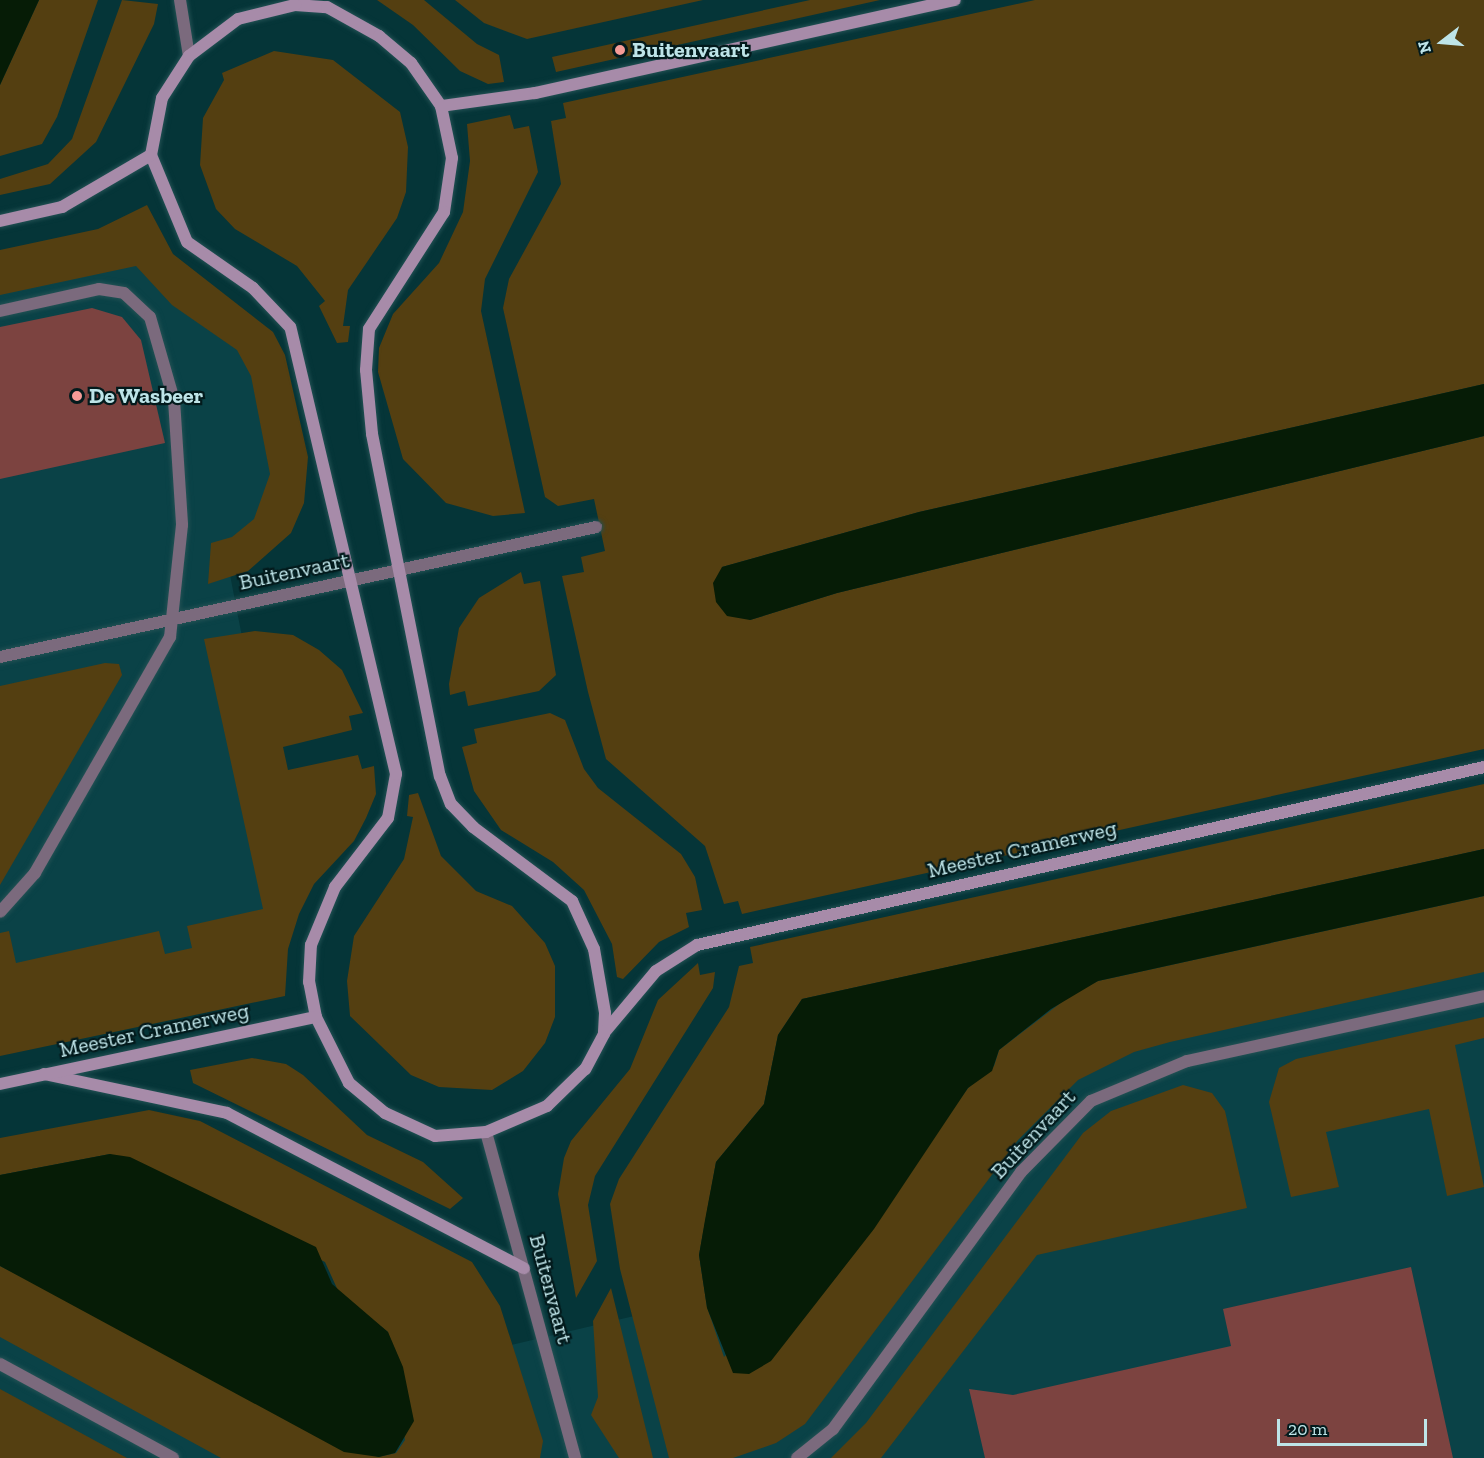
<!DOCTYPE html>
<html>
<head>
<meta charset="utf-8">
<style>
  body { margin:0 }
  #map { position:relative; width:1484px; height:1458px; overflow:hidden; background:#053538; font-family:"Zilla Slab",serif }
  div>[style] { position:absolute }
  .built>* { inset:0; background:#0a4247 }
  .green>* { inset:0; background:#543f11 }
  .water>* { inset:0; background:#061c06 }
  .building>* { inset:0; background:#7c4340 }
  .roads { filter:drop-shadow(0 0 2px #235154) drop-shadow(0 0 2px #235154) }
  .lane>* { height:12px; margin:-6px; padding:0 6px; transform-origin:6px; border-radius:6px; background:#7b6a7d }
  .street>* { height:12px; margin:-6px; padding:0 6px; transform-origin:6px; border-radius:6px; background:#7b6a7d }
  .secondary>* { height:12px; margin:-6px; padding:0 6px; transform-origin:6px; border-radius:6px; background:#a78ba9 }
  .dots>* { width:16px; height:16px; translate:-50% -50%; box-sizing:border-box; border:3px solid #021a1c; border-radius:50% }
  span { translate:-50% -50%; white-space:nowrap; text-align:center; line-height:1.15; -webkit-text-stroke:4.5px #021a1c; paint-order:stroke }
  .poi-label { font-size:22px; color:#bee4e8; font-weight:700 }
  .left { translate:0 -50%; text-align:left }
  .street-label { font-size:22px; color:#bee4e8 }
  .north { position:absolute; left:1412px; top:12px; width:60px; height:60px; -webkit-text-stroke:4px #021a1c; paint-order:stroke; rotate:254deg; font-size:16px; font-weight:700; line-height:24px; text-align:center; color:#bee4e8 }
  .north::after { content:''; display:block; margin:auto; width:21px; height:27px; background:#bee4e8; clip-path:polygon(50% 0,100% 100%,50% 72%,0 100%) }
  .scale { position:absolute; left:1277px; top:1419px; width:150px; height:27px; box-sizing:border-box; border:3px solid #bee4e8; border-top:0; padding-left:8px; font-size:18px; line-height:21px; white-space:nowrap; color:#bee4e8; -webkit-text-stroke:4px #021a1c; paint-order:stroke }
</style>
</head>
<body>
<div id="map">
  <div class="built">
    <i style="clip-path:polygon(135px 239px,259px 340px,282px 516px,226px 554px,288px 875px,248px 963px,0 1012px,0 269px)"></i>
    <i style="clip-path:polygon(1484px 873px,1484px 1458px,0 1458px,0 1203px,358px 1381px,740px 1291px,814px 1027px)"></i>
  </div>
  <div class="green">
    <i style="clip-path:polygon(39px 0,98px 0,57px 117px,42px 144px,0 156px,0 85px)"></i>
    <i style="clip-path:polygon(122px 0,158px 4px,154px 24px,96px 142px,50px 184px,0 195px,0 179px,48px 164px,72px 139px)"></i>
    <i style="clip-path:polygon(377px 0,424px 0,477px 44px,499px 55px,504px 82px,488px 84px,460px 71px,413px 25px)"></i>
    <i style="clip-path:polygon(455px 0,703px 0,527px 39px,484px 23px)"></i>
    <i style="clip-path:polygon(810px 0,880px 0,556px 72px,552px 57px)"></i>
    <i style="clip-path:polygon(1035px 0,1484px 0,1484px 384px,919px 512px,722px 567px,750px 620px,837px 593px,1484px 436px,1484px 749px,742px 914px,738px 901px,724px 904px,705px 846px,606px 759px,588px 692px,562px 576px,584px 572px,581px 557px,605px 551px,594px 499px,558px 506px,545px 497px,503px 308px,509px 279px,561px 184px,551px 121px,566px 118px,563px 103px)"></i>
    <i style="clip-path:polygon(274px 51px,333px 60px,400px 112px,408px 147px,406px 192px,397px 218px,348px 290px,343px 326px,350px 326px,348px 342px,337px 343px,319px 306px,325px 301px,297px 266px,235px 229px,216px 209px,200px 165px,203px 118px,224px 80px,222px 73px)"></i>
    <i style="clip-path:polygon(510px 115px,514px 129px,529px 126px,538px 172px,485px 279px,481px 311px,525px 513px,493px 516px,446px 503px,403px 459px,378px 372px,379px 348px,393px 314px,439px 263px,463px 212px,470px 161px,467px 124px)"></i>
    <i style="clip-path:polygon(147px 205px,173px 254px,273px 332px,285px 355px,308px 457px,304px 503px,291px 533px,248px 571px,208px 584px,211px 543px,232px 537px,254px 519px,270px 474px,251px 376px,237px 350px,172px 305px,136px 266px,0 295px,0 250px,98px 229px)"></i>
    <i style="clip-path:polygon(521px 572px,524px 584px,540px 581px,556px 675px,539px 691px,468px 706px,465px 691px,450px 695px,449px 684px,459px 628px,479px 598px)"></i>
    <i style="clip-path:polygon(255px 631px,293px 635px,319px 650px,342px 670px,363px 713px,349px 716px,352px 730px,283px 747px,288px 770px,358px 755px,362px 769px,374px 766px,376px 794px,366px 818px,354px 841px,314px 884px,299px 914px,288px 949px,285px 996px,0 1056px,0 933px,9px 931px,16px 963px,159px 931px,165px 954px,192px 948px,187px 926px,263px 909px,204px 639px)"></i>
    <i style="clip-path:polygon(105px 663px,119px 664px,122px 675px,0 885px,0 686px)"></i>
    <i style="clip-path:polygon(550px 713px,565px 720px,584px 769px,598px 788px,681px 854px,695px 877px,702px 910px,686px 913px,689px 927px,659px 942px,623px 979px,617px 977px,612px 944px,584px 890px,553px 862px,501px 830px,474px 791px,462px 747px,477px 743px,474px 729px)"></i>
    <i style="clip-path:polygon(1484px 784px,1484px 849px,802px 999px,778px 1035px,764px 1104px,716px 1162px,699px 1255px,707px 1307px,724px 1357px,937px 1131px,968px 1088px,994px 1066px,999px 1050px,1075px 992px,1098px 981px,1484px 896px,1484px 972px,1170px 1042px,1134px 1052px,1078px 1080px,1018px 1140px,805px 1424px,776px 1443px,733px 1458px,669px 1458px,620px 1269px,610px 1204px,619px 1179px,729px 1007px,739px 966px,753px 963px,750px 947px)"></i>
    <i style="clip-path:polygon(418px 793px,441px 856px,476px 891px,512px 906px,545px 943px,555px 966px,555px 1017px,545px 1043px,523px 1071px,492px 1090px,439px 1087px,411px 1075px,350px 1016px,347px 981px,354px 936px,404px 859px,413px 817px,407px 816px,409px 795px)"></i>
    <i style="clip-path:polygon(698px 963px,700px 975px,715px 972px,713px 988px,595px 1176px,588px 1205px,597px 1261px,576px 1298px,558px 1194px,564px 1158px,571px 1141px,630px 1069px,658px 1000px)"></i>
    <i style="clip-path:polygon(1484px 1017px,1484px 1038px,1455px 1045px,1484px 1187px,1447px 1196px,1429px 1109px,1326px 1132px,1339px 1187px,1291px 1197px,1269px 1102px,1279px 1068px,1296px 1059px)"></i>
    <i style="clip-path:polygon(252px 1058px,286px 1064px,303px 1075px,367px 1135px,423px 1162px,463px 1198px,450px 1209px,193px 1083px,190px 1070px)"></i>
    <i style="clip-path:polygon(1183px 1085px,1212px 1093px,1225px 1111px,1247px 1208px,1037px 1255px,881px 1458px,831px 1458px,866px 1423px,1083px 1133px,1111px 1111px)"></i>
    <i style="clip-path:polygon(149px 1110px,200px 1121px,472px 1262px,500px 1306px,543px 1441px,540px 1458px,221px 1458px,0 1337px,0 1266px,378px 1457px,396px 1453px,405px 1440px,388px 1332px,340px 1295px,325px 1262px,110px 1154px,0 1175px,0 1138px)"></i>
    <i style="clip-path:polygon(611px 1288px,653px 1458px,619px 1458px,591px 1415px,598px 1397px,593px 1321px)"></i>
    <i style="clip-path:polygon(0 1389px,127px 1458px,0 1458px)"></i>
  </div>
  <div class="water">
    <i style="clip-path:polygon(0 0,39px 0,0 85px)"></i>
    <i style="clip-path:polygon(1484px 384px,1484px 436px,837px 593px,750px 620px,727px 616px,716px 602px,713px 583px,722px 567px,919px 512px)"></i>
    <i style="clip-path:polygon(1484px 849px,1484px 896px,1098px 981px,1051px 1009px,999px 1050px,992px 1071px,968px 1088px,874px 1229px,771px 1361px,749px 1374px,733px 1373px,707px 1308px,699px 1255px,705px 1220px,716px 1162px,764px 1104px,778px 1035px,802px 999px)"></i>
    <i style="clip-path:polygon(110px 1154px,130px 1157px,316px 1247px,332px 1284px,388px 1332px,403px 1367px,414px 1421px,395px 1453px,379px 1457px,344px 1452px,0 1266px,0 1175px)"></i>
  </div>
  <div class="building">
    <i style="clip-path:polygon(92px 308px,122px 317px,141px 340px,165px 443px,0 479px,0 327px)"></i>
    <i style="clip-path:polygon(1411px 1267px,1453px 1458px,985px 1458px,969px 1389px,1013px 1395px,1231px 1346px,1223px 1309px)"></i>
  </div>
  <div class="roads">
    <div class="lane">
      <i style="left:0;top:311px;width:101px;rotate:-12.5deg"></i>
      <i style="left:99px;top:289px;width:25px;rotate:9deg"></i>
      <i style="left:124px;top:293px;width:35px;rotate:43deg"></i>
      <i style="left:150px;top:317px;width:86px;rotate:73.9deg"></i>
      <i style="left:174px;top:400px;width:125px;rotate:86.3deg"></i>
      <i style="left:182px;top:525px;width:113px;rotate:96.1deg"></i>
      <i style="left:170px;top:637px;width:272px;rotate:119.8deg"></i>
      <i style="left:35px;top:873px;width:52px;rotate:131.9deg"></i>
    </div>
    <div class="street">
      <i style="left:180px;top:0;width:57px;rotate:80.9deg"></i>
      <i style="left:0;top:657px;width:610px;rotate:-12.3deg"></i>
      <i style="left:486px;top:1132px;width:338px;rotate:74.7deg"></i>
      <i style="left:0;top:1364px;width:197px;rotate:28.5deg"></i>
      <i style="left:797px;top:1458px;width:46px;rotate:-38.9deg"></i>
      <i style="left:833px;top:1429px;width:318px;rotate:-53.8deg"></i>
      <i style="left:1021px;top:1172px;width:100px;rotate:-45.4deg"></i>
      <i style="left:1091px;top:1101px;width:104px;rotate:-22.6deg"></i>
      <i style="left:1187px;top:1061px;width:304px;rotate:-12.3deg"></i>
    </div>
    <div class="secondary">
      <i style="left:295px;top:5px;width:32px;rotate:4deg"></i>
      <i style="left:327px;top:7px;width:60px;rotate:29.1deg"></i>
      <i style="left:379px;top:36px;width:42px;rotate:40.2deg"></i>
      <i style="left:411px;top:63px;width:52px;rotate:55.1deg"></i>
      <i style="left:441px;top:106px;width:53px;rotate:78.1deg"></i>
      <i style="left:452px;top:158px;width:55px;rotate:98.4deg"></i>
      <i style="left:444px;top:212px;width:139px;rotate:122.7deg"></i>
      <i style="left:369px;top:329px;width:41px;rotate:94.2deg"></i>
      <i style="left:366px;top:370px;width:64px;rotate:84.6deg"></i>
      <i style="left:372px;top:434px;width:349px;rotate:78.8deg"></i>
      <i style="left:440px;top:776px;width:30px;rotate:69deg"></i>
      <i style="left:451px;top:804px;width:32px;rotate:46deg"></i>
      <i style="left:473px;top:827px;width:124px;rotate:36.8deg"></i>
      <i style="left:572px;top:901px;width:53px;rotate:65.4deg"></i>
      <i style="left:594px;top:949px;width:65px;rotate:80.2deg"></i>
      <i style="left:605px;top:1013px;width:21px;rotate:93deg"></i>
      <i style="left:604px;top:1034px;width:40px;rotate:118deg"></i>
      <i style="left:585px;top:1069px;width:53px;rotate:135.8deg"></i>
      <i style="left:547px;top:1106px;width:66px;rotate:156.9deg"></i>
      <i style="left:486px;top:1132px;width:51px;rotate:175.5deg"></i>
      <i style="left:435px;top:1136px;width:55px;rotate:-155.3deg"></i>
      <i style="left:385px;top:1113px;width:47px;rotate:-140.2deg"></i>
      <i style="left:349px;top:1083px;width:74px;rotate:-116.6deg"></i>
      <i style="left:316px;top:1017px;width:36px;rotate:-101deg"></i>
      <i style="left:309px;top:982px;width:37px;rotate:-87deg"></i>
      <i style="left:311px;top:945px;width:63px;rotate:-67.5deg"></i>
      <i style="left:335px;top:887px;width:87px;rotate:-52.5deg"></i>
      <i style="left:388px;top:818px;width:45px;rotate:-79.7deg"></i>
      <i style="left:396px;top:774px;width:459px;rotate:-103.3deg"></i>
      <i style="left:290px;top:327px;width:54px;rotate:-133.5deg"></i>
      <i style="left:253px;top:288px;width:80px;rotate:-145.1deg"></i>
      <i style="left:187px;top:242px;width:94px;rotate:-112.5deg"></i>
      <i style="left:151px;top:155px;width:58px;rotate:-79.1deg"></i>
      <i style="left:162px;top:98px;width:50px;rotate:-57.3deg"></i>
      <i style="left:189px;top:56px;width:61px;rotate:-37.1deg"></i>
      <i style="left:238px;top:19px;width:59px;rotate:-13.8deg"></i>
      <i style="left:441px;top:106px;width:95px;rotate:-7.9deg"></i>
      <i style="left:535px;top:93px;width:430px;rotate:-12.5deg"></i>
      <i style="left:0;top:221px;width:64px;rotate:-12.7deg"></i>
      <i style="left:62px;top:207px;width:103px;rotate:-30.3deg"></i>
      <i style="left:604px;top:1033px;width:81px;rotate:-50deg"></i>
      <i style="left:656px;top:971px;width:49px;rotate:-32.4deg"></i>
      <i style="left:697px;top:945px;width:807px;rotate:-12.74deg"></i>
      <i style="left:44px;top:1074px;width:187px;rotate:12deg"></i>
      <i style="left:227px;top:1113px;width:335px;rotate:27.6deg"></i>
      <i style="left:0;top:1084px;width:323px;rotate:-12deg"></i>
    </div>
  </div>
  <div class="dots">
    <i style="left:620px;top:50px;background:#f59b97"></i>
    <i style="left:77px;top:396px;background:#f59b97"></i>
  </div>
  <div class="poi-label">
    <span class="left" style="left:632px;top:50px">Buitenvaart</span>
    <span class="left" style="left:89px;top:396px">De Wasbeer</span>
  </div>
  <div class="street-label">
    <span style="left:294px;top:571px;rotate:-12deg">Buitenvaart</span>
    <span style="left:1022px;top:849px;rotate:-13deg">Meester Cramerweg</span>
    <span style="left:154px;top:1030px;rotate:-12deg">Meester Cramerweg</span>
    <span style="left:1033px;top:1134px;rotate:-47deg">Buitenvaart</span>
    <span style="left:551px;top:1289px;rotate:75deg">Buitenvaart</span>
  </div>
  <div class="north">N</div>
  <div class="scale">20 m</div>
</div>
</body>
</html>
